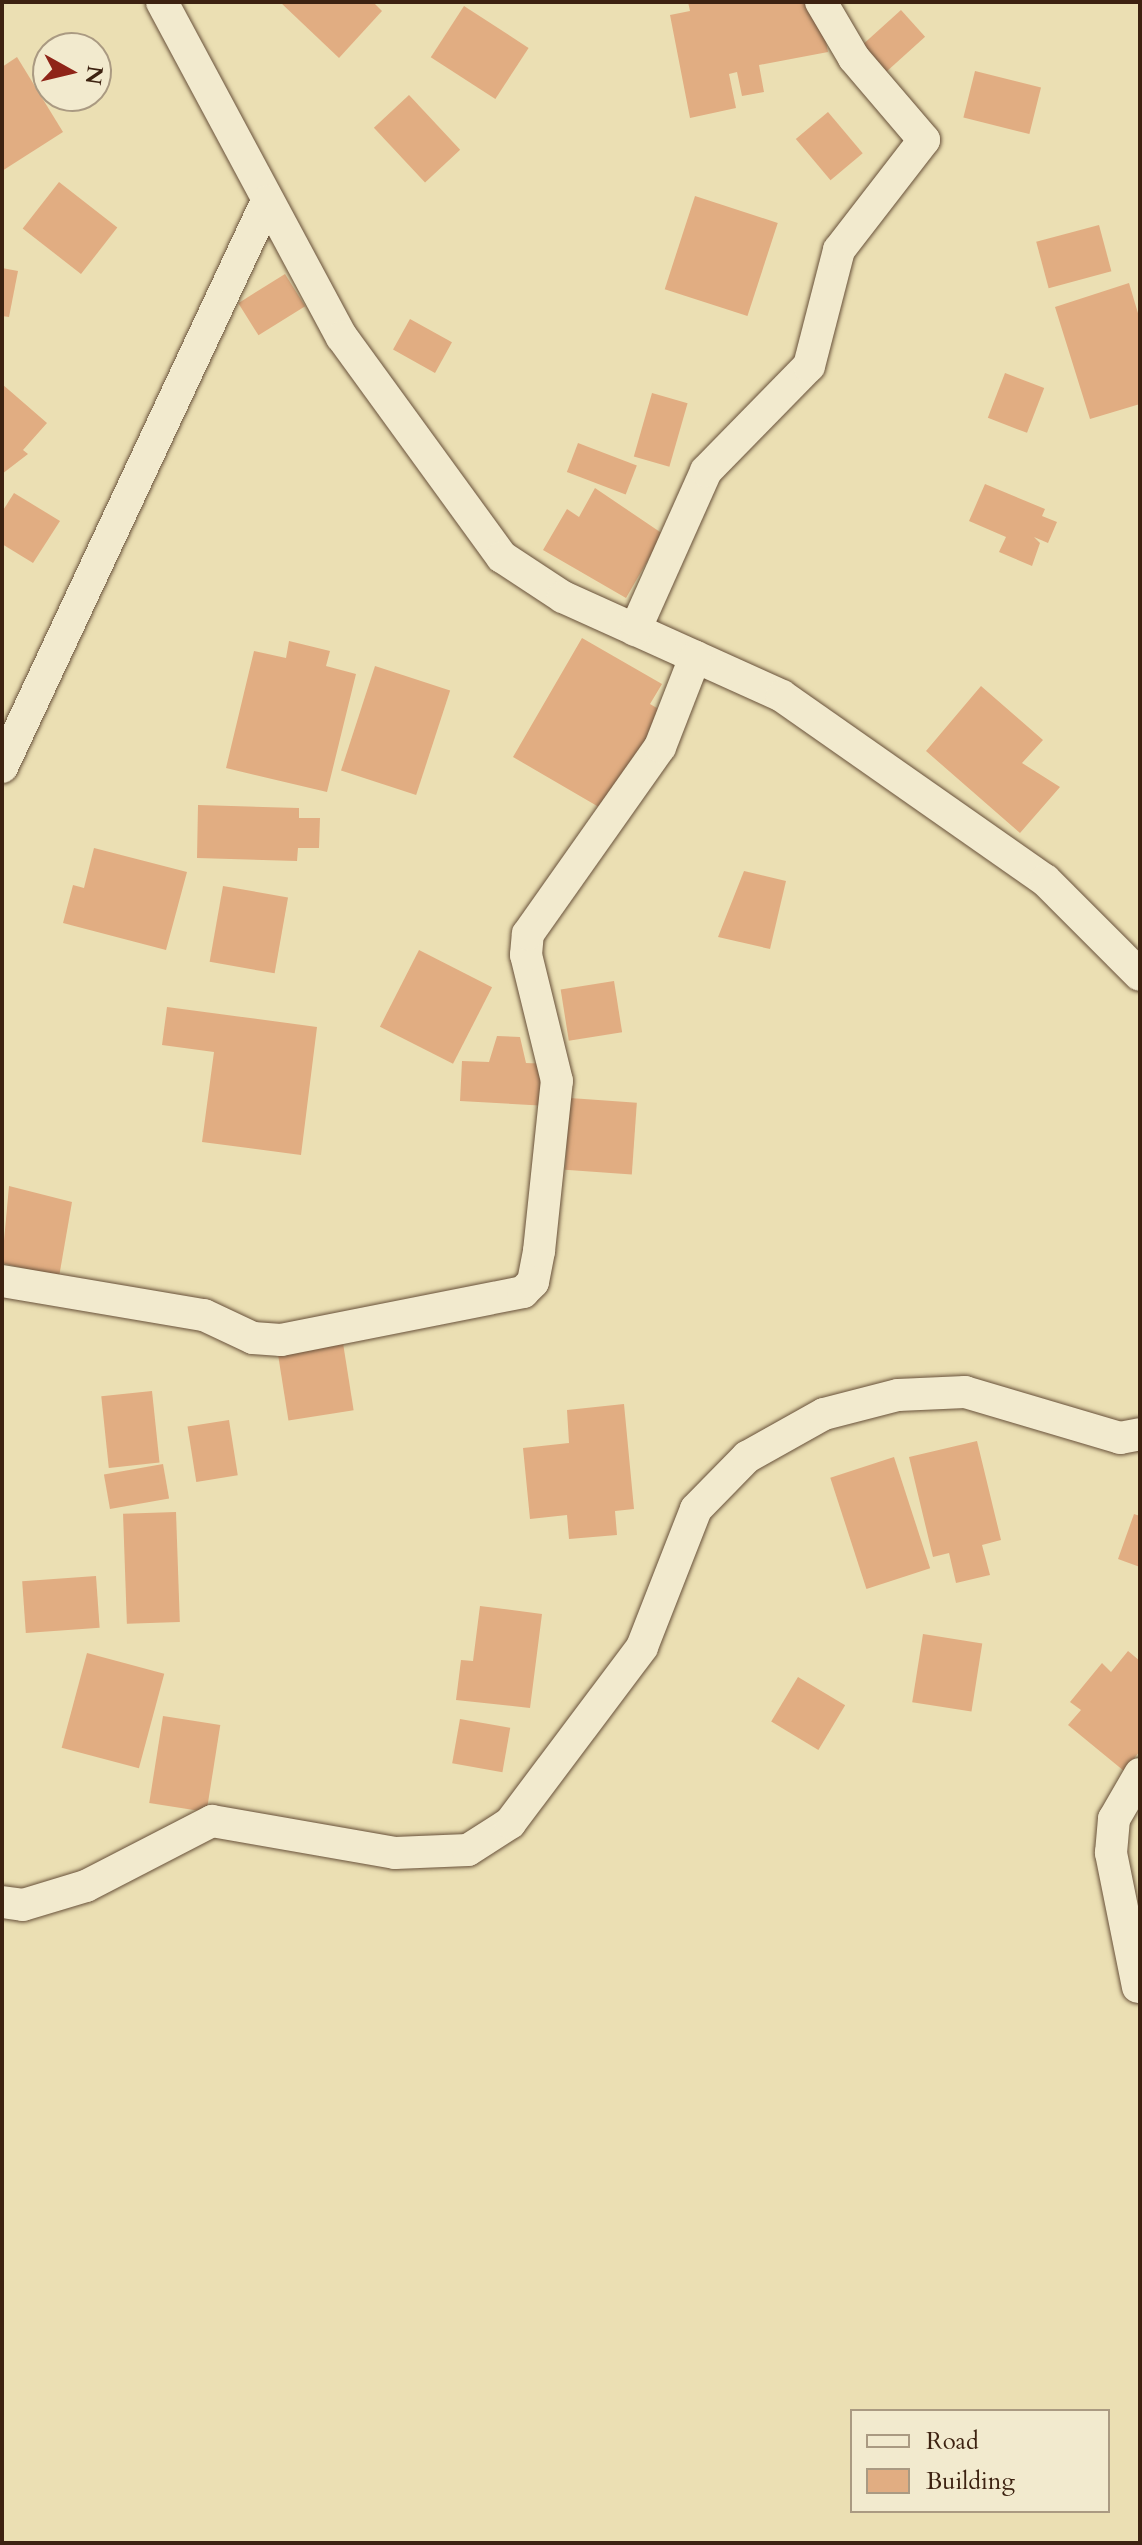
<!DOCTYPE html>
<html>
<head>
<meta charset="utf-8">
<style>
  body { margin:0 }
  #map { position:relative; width:1142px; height:2545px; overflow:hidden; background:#ebdfb3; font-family:Cardo,serif }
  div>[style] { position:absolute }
  .building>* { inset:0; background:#e1ad82; transform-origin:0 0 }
  .roads { filter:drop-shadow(0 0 2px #68513a) drop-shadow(0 0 2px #68513a) }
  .minor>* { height:32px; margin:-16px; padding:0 16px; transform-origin:16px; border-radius:16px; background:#f2eace }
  span { translate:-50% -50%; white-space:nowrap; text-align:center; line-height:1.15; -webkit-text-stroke:7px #f2eace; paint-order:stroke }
  .frame { position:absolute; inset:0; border:4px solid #3d2211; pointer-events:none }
  .legend { position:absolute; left:850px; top:2409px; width:260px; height:104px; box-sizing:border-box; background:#f2eace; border:2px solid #aa9a82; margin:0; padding:10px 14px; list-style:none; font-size:24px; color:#3d2211 }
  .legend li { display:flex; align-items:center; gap:16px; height:40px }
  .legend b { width:40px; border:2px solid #aa9a82 }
  .north { position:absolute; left:32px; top:32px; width:80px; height:80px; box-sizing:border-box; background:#f2eace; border:2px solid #aa9a82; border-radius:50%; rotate:98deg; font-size:22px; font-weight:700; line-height:32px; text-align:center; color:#3d2211 }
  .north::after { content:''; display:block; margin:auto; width:28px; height:36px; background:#8f2418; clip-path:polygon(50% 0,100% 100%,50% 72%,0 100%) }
</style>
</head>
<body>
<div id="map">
  <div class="building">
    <i style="clip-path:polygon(280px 2px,373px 2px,382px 11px,339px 58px)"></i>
    <i style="clip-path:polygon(688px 2px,818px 2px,828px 52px,759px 65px,764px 92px,742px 96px,737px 72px,729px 74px,736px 108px,690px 118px,670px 15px,690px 11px)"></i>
    <i style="left:464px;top:6px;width:77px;height:61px;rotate:33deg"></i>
    <i style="left:901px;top:10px;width:36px;height:54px;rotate:48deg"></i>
    <i style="clip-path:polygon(17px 57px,63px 132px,2px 171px,2px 67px)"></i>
    <i style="left:975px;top:71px;width:68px;height:48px;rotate:14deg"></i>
    <i style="left:409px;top:95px;width:75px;height:48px;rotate:47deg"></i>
    <i style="left:828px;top:112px;width:54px;height:42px;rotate:50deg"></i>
    <i style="left:59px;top:182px;width:74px;height:59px;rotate:38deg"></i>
    <i style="left:695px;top:196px;width:87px;height:98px;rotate:18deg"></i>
    <i style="left:1099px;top:225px;width:48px;height:65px;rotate:75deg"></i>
    <i style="clip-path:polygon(2px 268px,18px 271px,9px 317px,2px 316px)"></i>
    <i style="left:285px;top:274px;width:38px;height:55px;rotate:58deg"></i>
    <i style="clip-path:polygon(1129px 283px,1140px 320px,1140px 404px,1090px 419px,1055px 307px)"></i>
    <i style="left:410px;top:319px;width:48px;height:35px;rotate:29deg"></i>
    <i style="left:1005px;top:373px;width:42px;height:48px;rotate:21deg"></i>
    <i style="clip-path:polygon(2px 384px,47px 423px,23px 450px,28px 454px,2px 474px)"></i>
    <i style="left:652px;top:393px;width:37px;height:66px;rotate:16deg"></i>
    <i style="left:578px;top:443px;width:63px;height:31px;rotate:21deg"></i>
    <i style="clip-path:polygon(985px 484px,1045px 509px,1042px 516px,1057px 522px,1048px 543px,1034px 537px,1040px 543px,1032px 566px,999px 552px,1006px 537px,969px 521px)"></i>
    <i style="clip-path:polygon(595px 488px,663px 534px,626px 598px,543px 550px,567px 509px,579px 517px)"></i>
    <i style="clip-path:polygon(14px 493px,60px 521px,33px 563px,2px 544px,2px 512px)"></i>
    <i style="clip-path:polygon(582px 638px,662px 684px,650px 704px,662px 711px,604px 810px,513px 757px)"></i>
    <i style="clip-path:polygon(289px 641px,330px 651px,326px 666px,356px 674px,327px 792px,226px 768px,254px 651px,286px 658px)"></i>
    <i style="left:375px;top:666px;width:79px;height:110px;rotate:18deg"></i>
    <i style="clip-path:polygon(981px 686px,1043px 740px,1022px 763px,1060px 787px,1020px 833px,926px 751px)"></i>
    <i style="clip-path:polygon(198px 805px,299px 808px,299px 818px,320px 818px,319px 848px,298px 848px,297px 861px,197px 858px)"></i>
    <i style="clip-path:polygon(94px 848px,187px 872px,166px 950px,63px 923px,73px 885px,84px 888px)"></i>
    <i style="clip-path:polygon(744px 871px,786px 881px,770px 949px,718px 937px)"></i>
    <i style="left:223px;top:886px;width:66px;height:77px;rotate:10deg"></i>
    <i style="left:419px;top:950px;width:82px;height:86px;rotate:27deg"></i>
    <i style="left:614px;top:981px;width:52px;height:54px;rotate:81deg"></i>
    <i style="clip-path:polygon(167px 1007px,317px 1027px,301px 1155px,202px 1142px,214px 1052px,162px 1045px)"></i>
    <i style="clip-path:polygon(497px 1036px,520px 1037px,526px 1063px,550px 1064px,548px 1106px,460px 1101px,462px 1061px,489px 1062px)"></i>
    <i style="left:570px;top:1098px;width:67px;height:72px;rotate:4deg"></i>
    <i style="clip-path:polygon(9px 1186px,72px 1202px,59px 1277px,2px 1263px)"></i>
    <i style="left:343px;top:1343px;width:68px;height:66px;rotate:81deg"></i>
    <i style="left:152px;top:1391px;width:72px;height:51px;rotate:84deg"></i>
    <i style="clip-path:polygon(624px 1404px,634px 1509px,615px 1511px,617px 1535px,569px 1539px,567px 1515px,530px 1519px,523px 1448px,569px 1443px,567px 1410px)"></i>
    <i style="left:229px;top:1420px;width:56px;height:42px;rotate:81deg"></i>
    <i style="clip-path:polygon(977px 1441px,1001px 1540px,982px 1545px,990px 1575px,956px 1583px,949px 1553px,933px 1557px,909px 1457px)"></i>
    <i style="left:894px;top:1457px;width:117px;height:67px;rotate:72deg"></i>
    <i style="left:163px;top:1464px;width:35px;height:60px;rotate:80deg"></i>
    <i style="left:176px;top:1512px;width:110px;height:53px;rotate:88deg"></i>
    <i style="clip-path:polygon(1134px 1514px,1140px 1516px,1140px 1567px,1118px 1559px)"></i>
    <i style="left:96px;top:1576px;width:52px;height:74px;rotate:86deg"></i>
    <i style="clip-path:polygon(480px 1606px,542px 1614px,530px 1708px,456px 1700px,461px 1660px,473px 1661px)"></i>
    <i style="left:923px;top:1634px;width:60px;height:69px;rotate:9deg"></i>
    <i style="clip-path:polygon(1128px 1651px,1140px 1661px,1140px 1751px,1124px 1771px,1068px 1725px,1081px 1710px,1070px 1702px,1102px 1663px,1111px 1672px)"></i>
    <i style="left:87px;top:1653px;width:80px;height:98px;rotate:15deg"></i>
    <i style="left:798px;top:1677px;width:55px;height:52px;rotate:31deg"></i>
    <i style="left:163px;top:1716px;width:58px;height:88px;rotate:9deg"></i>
    <i style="left:460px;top:1719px;width:51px;height:45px;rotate:10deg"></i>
  </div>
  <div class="roads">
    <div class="minor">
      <i style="left:162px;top:2px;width:380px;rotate:61.8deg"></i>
      <i style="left:342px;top:337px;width:272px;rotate:54deg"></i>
      <i style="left:502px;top:557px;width:73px;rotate:33.3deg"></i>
      <i style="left:563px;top:597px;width:240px;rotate:24.3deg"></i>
      <i style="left:782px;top:696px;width:321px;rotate:35deg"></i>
      <i style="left:1045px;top:880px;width:134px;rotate:45deg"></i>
      <i style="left:635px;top:630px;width:174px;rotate:-65.9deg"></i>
      <i style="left:706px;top:471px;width:147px;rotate:-45.6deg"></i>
      <i style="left:809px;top:366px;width:120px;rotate:-75.5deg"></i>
      <i style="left:839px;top:250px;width:139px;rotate:-52.3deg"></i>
      <i style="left:924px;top:140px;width:108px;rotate:-130.5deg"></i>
      <i style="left:854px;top:58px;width:65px;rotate:-120.5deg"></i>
      <i style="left:2px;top:767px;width:625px;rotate:-64.91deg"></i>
      <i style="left:2px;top:1281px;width:205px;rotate:9.6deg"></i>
      <i style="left:204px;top:1315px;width:54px;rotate:25.1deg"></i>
      <i style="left:253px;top:1338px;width:28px;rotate:4deg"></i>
      <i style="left:281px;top:1340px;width:247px;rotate:-11.2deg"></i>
      <i style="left:523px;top:1292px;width:14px;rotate:-45deg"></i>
      <i style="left:533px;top:1282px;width:32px;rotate:-79deg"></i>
      <i style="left:539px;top:1251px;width:171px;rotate:-84deg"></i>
      <i style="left:557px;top:1081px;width:130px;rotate:-103.8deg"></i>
      <i style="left:526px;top:955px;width:21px;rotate:-85deg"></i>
      <i style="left:528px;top:934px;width:229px;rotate:-54.8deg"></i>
      <i style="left:660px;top:747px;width:97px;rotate:-68.7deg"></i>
      <i style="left:2px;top:1902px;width:21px;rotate:8deg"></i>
      <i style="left:23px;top:1905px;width:66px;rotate:-16.8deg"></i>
      <i style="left:86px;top:1886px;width:142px;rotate:-27.3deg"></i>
      <i style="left:212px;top:1821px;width:186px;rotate:9.9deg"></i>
      <i style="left:395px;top:1853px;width:73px;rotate:-2.4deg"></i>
      <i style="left:468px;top:1850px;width:50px;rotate:-32.7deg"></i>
      <i style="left:510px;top:1823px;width:220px;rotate:-53.1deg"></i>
      <i style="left:642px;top:1647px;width:148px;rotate:-68.6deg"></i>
      <i style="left:696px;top:1509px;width:73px;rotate:-45.6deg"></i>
      <i style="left:747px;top:1457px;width:88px;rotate:-29.2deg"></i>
      <i style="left:824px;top:1414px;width:76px;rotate:-14.4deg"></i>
      <i style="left:898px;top:1395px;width:67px;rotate:-2.6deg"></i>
      <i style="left:965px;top:1392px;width:162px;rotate:16.5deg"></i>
      <i style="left:1120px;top:1438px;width:20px;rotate:-11deg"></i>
      <i style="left:1138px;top:1987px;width:137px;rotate:-101.4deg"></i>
      <i style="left:1111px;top:1853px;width:34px;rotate:-85deg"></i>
      <i style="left:1114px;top:1819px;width:52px;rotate:-60deg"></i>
    </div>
  </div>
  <div class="frame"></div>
  <ul class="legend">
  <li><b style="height:10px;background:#f2eace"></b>Road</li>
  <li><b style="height:22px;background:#e1ad82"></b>Building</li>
  </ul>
  <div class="north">N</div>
</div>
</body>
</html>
